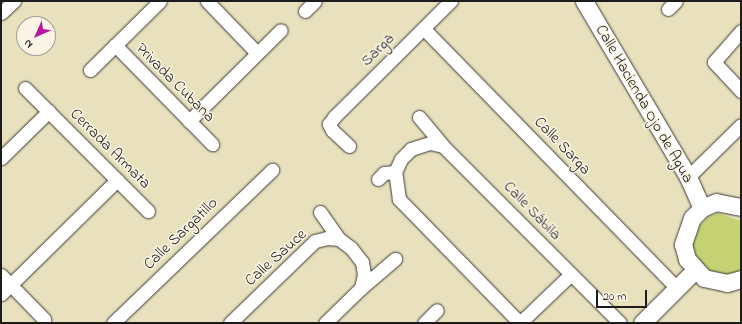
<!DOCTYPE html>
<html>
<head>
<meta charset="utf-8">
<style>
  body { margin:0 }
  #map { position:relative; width:742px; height:324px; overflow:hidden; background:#e9e1be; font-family:"Indie Flower",sans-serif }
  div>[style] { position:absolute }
  .green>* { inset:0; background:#c5d274 }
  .roads { filter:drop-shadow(0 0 1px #3b3a34) drop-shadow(0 0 1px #3b3a34) }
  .minor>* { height:13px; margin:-6.5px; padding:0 6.5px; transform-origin:6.5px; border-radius:6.5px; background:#fff }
  .tertiary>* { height:17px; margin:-8.5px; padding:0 8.5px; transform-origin:8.5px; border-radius:8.5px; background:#fff }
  span { translate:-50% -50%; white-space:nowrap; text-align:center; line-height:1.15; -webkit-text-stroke:3px #fcf5e5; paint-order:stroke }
  .street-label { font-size:16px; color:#1c1c1c }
  .frame { position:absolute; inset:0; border:2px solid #1c1c1c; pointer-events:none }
  .north { position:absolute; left:16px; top:16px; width:40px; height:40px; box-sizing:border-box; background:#fcf5e5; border:1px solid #a29e95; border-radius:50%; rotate:225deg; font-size:11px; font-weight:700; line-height:16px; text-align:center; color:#1c1c1c }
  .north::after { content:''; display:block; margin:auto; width:14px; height:18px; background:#b5179e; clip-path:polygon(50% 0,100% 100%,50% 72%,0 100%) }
  .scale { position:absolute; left:596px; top:290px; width:51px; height:18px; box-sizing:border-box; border:2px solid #1c1c1c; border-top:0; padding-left:5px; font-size:12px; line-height:14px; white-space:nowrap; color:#1c1c1c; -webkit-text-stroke:3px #fcf5e5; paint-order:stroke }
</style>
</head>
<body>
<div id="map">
  <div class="green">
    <i style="clip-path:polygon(718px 213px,741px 221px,741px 269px,737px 273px,725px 276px,706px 272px,693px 254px,694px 232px,708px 217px)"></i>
  </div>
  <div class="roads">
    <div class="minor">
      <i style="left:207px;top:1px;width:72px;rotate:46.1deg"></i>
      <i style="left:668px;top:9px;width:11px;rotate:-45deg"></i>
      <i style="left:305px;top:11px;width:14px;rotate:-45deg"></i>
      <i style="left:1px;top:13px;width:18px;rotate:-43deg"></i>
      <i style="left:424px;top:29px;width:362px;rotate:45.7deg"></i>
      <i style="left:741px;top:31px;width:41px;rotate:131.1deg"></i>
      <i style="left:714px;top:62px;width:40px;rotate:47deg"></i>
      <i style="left:115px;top:45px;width:139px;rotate:45.6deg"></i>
      <i style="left:90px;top:70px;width:98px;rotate:-44.6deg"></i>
      <i style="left:25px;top:88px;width:174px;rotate:45deg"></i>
      <i style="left:419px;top:117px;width:38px;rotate:50deg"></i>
      <i style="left:189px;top:121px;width:129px;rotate:-44.7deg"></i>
      <i style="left:349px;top:146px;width:23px;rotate:-137deg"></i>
      <i style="left:332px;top:130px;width:7px;rotate:-117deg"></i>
      <i style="left:329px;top:124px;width:9px;rotate:-54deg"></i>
      <i style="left:334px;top:117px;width:165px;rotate:-44.8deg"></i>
      <i style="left:1px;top:158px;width:67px;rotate:-44.4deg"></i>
      <i style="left:688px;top:177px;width:74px;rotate:-44.5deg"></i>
      <i style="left:378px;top:179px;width:8px;rotate:-45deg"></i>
      <i style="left:384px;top:173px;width:11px;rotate:-5deg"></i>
      <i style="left:320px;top:212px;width:33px;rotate:55deg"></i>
      <i style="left:1px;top:275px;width:62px;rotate:45.7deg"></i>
      <i style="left:570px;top:275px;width:62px;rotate:136.3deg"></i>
      <i style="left:525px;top:318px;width:6px;rotate:141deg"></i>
      <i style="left:520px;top:322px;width:5px;rotate:-143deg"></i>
      <i style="left:516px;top:319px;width:168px;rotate:-134.3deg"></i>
      <i style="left:399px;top:199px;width:27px;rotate:-98deg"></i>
      <i style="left:395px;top:172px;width:14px;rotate:-65deg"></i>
      <i style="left:401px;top:159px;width:14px;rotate:-45deg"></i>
      <i style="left:411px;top:149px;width:20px;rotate:-18deg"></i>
      <i style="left:430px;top:143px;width:13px;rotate:13deg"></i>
      <i style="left:443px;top:146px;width:250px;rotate:45deg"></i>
      <i style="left:361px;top:288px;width:45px;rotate:-40.5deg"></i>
      <i style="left:1px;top:294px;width:163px;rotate:-44.5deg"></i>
      <i style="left:113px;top:323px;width:221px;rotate:-43.9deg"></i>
      <i style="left:230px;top:323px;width:118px;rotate:-44deg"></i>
      <i style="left:315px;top:241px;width:12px;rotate:-14deg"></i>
      <i style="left:327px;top:238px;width:12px;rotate:5deg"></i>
      <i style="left:339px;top:239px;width:15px;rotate:37deg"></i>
      <i style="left:351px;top:248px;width:18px;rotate:52deg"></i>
      <i style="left:362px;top:262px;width:12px;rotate:81deg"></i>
      <i style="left:364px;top:274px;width:14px;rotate:102deg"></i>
      <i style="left:361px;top:288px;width:50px;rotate:135.8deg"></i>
      <i style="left:424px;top:323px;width:18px;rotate:-45deg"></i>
    </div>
    <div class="tertiary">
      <i style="left:584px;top:1px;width:204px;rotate:59.4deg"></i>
      <i style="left:688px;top:177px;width:34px;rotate:66deg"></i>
      <i style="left:741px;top:207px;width:25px;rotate:-169deg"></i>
      <i style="left:716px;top:202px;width:15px;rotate:157deg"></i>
      <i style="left:702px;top:208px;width:14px;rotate:135deg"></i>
      <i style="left:692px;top:218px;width:28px;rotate:109deg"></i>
      <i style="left:683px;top:244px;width:16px;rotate:75deg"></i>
      <i style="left:687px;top:259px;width:25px;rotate:48deg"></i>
      <i style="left:704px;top:278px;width:24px;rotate:12deg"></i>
      <i style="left:727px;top:283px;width:15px;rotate:-16deg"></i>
      <i style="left:642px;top:323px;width:75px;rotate:-45deg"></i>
    </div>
  </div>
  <div class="street-label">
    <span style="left:378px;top:50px;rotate:-45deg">Sarga</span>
    <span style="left:175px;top:83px;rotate:45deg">Privada Cubana</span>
    <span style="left:644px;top:104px;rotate:60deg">Calle Hacienda Ojo de Agua</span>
    <span style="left:562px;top:146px;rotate:46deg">Calle Sarga</span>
    <span style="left:110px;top:149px;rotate:45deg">Cerrada Armata</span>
    <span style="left:532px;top:211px;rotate:46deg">Calle Sábila</span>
    <span style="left:181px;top:234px;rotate:-44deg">Calle Sargatillo</span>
    <span style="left:276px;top:258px;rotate:-42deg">Calle Sauce</span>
  </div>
  <div class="frame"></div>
  <div class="north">N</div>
  <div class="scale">20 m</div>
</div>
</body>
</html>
